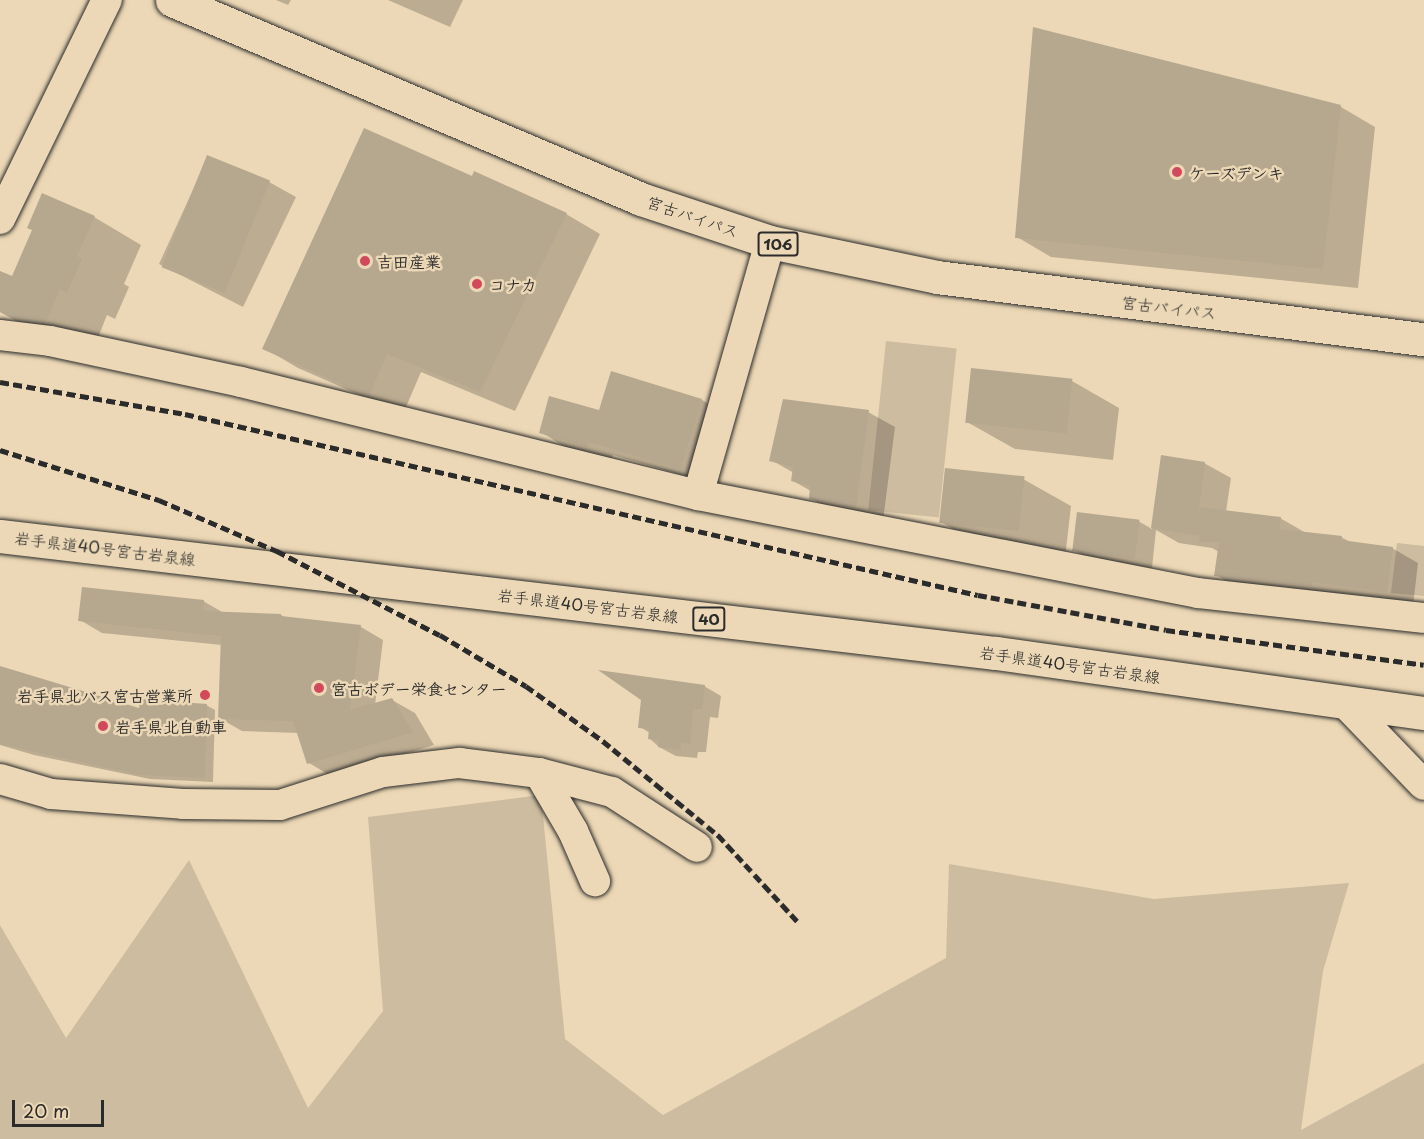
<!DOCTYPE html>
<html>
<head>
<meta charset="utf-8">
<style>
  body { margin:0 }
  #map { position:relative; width:1424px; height:1139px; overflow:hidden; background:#ecd8b6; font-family:"Playpen Sans","Klee One",sans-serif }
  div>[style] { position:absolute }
  .green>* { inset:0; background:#cdbca0; transform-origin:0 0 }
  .shadow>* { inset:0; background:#0003 }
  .building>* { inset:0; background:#b6a78f; transform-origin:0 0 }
  .roads { filter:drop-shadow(0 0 2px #2b2b2b) drop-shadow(0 0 2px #2b2b2b) }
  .minor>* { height:30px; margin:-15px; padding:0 15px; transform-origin:15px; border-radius:15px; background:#ecd8b6 }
  .primary>* { height:33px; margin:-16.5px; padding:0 16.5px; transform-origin:16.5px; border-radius:16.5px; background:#ecd8b6 }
  .trunk>* { height:33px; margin:-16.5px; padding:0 16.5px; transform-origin:16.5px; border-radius:16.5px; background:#ecd8b6 }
  .rail>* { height:4.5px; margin-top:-2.25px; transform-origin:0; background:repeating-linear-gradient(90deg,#2b2b2b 0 9px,transparent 0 13.5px) }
  .dots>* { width:16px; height:16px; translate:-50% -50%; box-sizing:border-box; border:3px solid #ecd8b6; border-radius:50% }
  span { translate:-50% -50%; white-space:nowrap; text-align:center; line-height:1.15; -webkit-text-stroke:5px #ecd8b6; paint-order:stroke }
  .shield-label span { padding:2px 4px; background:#ecd8b6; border:2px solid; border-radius:4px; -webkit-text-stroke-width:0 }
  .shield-label { font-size:15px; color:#2b2b2b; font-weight:700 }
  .poi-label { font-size:16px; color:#2b2b2b; font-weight:700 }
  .left { translate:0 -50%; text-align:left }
  .right { translate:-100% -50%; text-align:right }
  .street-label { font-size:16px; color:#2b2b2b }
  .scale { position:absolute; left:12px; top:1100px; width:92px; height:27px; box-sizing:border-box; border:3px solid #2b2b2b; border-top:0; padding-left:8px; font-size:18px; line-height:21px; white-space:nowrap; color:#2b2b2b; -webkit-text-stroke:4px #ecd8b6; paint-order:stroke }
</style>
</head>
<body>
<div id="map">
  <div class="green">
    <i style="left:886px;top:341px;width:71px;height:170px;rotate:6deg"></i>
    <i style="clip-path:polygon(1397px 543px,1424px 546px,1424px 596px,1391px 593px)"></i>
    <i style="clip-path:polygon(541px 795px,565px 1039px,663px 1115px,946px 958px,949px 864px,1154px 899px,1349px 883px,1323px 971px,1301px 1130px,1424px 1063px,1424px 1139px,0 1139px,0 925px,66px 1038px,189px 860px,308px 1108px,383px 1011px,368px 817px)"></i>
  </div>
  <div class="shadow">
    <i style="clip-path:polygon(276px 0,291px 0,288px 5px)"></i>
    <i style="clip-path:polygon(388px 0,463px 0,450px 27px)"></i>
    <i style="clip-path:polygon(1341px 107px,1375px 127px,1358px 288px,1051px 257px,1017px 237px)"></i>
    <i style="clip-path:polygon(208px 157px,269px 182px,296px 197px,243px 307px,159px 264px)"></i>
    <i style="clip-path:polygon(473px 178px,566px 214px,600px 234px,515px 411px,421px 372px,403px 414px,298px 368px,264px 348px)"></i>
    <i style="clip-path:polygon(94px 217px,141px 245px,124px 284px,129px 287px,115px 319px,107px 315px,93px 350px,39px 334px,0 312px,0 287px)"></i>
    <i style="clip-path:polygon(612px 373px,702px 400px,726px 414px,706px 482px,613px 455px,611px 460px,565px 447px,541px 432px,600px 412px)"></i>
    <i style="clip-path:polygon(1072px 381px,1119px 408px,1113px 460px,1015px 449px,967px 422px)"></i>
    <i style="clip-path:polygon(868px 412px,895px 427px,883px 521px,837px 513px,810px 498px,811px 491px,793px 481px,794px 473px,771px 460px)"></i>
    <i style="clip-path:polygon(1162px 457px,1204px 463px,1231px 478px,1226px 512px,1280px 518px,1306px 533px,1341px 537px,1352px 543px,1392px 548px,1418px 563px,1413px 606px,1242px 590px,1216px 575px,1219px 552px,1212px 548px,1179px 543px,1156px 530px,1152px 568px,1091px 560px,1074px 550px,1138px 521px,1152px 529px)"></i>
    <i style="clip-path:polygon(1023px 479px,1071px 506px,1065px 558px,988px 549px,941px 522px)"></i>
    <i style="clip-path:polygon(203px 601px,224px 613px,281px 615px,286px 618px,361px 627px,383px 640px,375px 705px,392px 700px,415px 713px,434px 745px,331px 776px,309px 763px,299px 733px,242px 731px,219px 718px,222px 645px,102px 633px,80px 620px)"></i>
    <i style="clip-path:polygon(0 668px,141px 710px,206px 705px,215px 710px,213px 782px,150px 779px,34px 755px,0 745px)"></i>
    <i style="clip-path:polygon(704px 686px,721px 696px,718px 718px,710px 717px,706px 752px,698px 752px,697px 758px,676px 756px,659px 747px,650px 739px,650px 733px,640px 727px)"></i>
  </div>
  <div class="building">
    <i style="clip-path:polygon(1033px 27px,1341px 105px,1323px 269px,1015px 238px)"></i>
    <i style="clip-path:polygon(364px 128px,472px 176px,474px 171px,567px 213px,480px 392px,387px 354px,369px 396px,262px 349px)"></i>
    <i style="left:207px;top:155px;width:68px;height:121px;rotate:22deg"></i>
    <i style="clip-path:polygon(42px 193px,95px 216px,77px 256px,82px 259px,67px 293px,60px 289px,45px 323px,18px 320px,0 312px,0 271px,12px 276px,32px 230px,27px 228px)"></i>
    <i style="left:971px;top:368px;width:102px;height:55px;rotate:6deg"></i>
    <i style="clip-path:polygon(611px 371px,702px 399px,681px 469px,588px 442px,587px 447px,539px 433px,549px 396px,599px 410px)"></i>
    <i style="clip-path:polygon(783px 399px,869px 410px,856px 507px,809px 499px,810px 486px,791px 481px,793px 467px,769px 461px)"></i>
    <i style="clip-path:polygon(1161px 455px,1205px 462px,1199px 507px,1281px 517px,1279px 529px,1342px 536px,1341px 540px,1393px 547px,1387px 592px,1312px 582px,1312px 586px,1214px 576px,1219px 542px,1199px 542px,1200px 536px,1151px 528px)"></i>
    <i style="left:945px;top:468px;width:80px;height:55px;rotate:6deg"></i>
    <i style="left:1077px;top:512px;width:63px;height:39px;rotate:7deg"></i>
    <i style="clip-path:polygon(82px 587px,204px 600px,203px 611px,281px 614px,281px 616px,361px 625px,350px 710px,392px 698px,413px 732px,307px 764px,293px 721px,218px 719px,221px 636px,78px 621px)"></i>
    <i style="clip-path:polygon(0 666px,139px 708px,140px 699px,207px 704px,205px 778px,140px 775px,0 744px)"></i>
    <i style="clip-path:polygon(598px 670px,705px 685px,702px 709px,693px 709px,690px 744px,681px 743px,681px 750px,658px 747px,658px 740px,648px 739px,649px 729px,638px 728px,641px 700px)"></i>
  </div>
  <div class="roads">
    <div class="minor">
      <i style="left:0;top:219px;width:244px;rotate:-64deg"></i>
      <i style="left:0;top:335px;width:50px;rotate:6.8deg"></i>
      <i style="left:50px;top:341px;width:195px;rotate:12.1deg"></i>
      <i style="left:241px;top:382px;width:471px;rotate:13.9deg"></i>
      <i style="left:698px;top:495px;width:510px;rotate:11.09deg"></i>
      <i style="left:1198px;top:593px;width:227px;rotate:6.3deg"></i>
      <i style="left:698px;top:495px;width:263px;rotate:-74.1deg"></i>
      <i style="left:1344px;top:702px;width:115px;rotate:46.1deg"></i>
      <i style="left:539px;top:773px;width:67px;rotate:59.6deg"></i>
      <i style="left:573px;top:831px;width:55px;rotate:66.3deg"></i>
      <i style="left:0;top:779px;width:53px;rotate:16.4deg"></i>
      <i style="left:51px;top:794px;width:132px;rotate:4.3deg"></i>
      <i style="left:183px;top:804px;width:97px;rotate:0.6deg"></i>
      <i style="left:280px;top:805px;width:108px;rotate:-17.8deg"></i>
      <i style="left:383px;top:772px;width:77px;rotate:-6.8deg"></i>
      <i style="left:459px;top:763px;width:81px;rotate:7.1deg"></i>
      <i style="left:539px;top:773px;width:75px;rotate:14.6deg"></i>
      <i style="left:612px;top:792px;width:101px;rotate:32.9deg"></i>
    </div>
    <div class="primary">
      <i style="left:0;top:536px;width:1003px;rotate:6.7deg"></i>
      <i style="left:996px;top:653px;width:432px;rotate:8deg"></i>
    </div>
    <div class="trunk">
      <i style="left:172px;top:0;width:509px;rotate:22.99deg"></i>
      <i style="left:641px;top:199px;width:136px;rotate:18.4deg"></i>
      <i style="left:770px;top:242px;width:171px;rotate:11.8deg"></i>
      <i style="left:937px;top:277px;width:491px;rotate:7.3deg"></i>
    </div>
  </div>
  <div class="rail">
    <i style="left:0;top:382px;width:188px;rotate:9.8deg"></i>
    <i style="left:185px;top:414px;width:813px;rotate:12.86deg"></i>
    <i style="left:978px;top:595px;width:191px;rotate:10.5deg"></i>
    <i style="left:1166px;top:630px;width:260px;rotate:7.7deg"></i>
    <i style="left:0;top:450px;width:167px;rotate:17.5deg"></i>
    <i style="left:159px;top:500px;width:129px;rotate:23.4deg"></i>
    <i style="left:277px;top:551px;width:183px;rotate:27.3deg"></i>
    <i style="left:440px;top:635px;width:100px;rotate:30.7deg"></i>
    <i style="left:526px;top:686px;width:95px;rotate:35.5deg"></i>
    <i style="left:603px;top:741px;width:149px;rotate:39.3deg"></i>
    <i style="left:718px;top:835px;width:117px;rotate:47.4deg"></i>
  </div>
  <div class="dots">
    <i style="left:1177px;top:172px;background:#d1495b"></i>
    <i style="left:365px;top:261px;background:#d1495b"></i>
    <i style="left:477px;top:284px;background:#d1495b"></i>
    <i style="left:319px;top:688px;background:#d1495b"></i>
    <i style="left:205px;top:695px;background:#d1495b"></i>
    <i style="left:103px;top:726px;background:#d1495b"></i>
  </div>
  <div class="shield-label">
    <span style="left:778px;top:244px">106</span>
    <span style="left:709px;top:619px">40</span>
  </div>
  <div class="poi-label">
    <span class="left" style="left:1189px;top:172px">ケーズデンキ</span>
    <span class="left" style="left:377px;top:261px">吉田産業</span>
    <span class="left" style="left:489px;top:284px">コナカ</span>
    <span class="left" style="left:331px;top:688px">宮古ボデー栄食センター</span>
    <span class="right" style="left:193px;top:695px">岩手県北バス宮古営業所</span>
    <span class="left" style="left:115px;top:726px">岩手県北自動車</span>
  </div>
  <div class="street-label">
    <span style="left:693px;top:216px;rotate:19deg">宮古バイパス</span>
    <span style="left:1169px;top:307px;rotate:7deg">宮古バイパス</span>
    <span style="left:105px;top:548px;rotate:7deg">岩手県道40号宮古岩泉線</span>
    <span style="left:588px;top:605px;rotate:7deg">岩手県道40号宮古岩泉線</span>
    <span style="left:1070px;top:664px;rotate:8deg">岩手県道40号宮古岩泉線</span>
  </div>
  <div class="scale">20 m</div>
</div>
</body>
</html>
